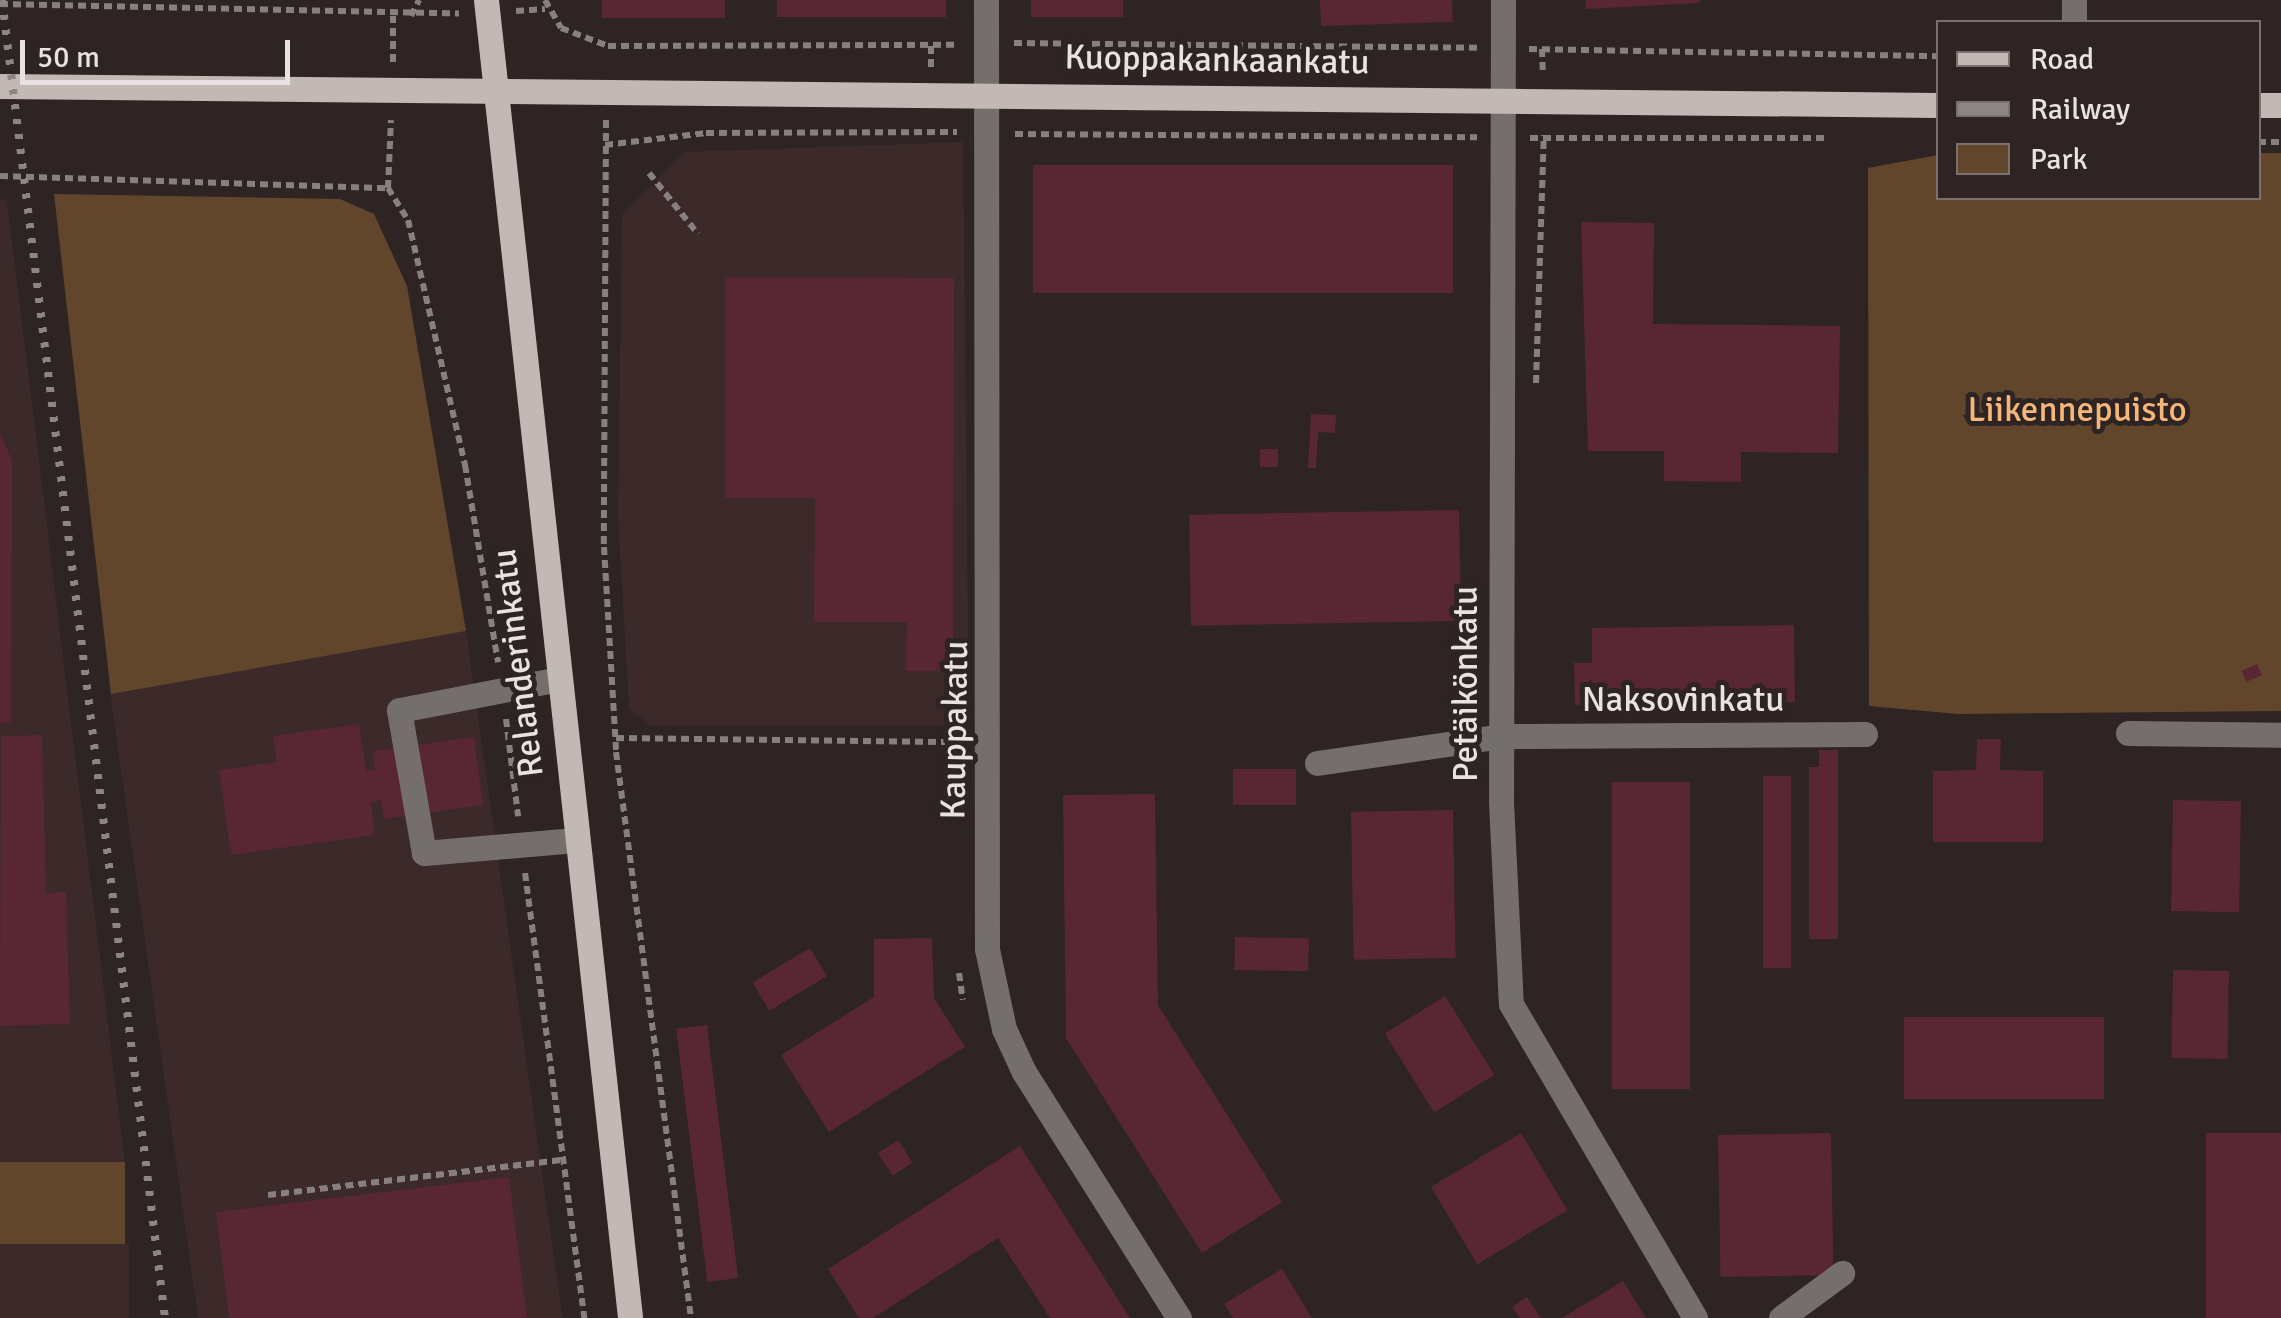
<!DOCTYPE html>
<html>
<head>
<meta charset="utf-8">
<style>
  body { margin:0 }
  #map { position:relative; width:2281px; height:1318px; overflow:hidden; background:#2e2423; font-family:Signika,sans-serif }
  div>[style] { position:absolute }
  .built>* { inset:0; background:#3b2a29; transform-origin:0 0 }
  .green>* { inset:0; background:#61462c; transform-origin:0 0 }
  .building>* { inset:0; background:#592633; transform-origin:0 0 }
  .path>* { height:6px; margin-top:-3px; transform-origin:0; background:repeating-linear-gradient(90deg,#887f7f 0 8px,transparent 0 13px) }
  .minor>* { height:25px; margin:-12.5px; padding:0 12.5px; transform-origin:12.5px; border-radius:12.5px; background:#746f6d }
  .major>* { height:25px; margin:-12.5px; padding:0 12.5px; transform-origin:12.5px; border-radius:12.5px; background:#c2b8b4 }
  .rail>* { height:8px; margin-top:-4px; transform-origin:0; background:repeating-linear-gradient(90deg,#8d8484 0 5px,transparent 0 15px) }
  span { translate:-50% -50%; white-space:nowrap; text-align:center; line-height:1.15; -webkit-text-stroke:10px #2e2423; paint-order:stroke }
  .street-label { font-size:35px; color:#e9e2e2 }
  .park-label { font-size:35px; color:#f6b67a }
  .legend { position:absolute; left:1936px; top:20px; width:325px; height:180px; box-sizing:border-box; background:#2e2423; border:2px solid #79706f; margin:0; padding:12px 18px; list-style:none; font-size:30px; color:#e9e2e2 }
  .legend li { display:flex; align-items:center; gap:20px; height:50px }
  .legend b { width:50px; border:2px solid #79706f }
  .scale { position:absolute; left:20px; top:40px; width:270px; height:45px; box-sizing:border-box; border:5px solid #e9e2e2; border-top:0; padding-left:12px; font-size:30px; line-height:35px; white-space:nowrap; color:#e9e2e2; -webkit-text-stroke:8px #2e2423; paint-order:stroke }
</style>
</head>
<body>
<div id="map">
  <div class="built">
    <i style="clip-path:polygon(963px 142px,969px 725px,650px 725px,629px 709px,618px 516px,622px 215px,685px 152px)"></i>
    <i style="clip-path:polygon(0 199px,7px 200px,125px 1162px,0 1162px)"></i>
    <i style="left:466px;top:631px;width:694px;height:361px;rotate:82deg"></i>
    <i style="left:0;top:1244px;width:129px;height:74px"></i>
  </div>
  <div class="green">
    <i style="clip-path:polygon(2259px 153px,2281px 153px,2281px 711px,1958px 714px,1869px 706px,1868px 168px,1938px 155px,1938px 198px,2258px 198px)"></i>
    <i style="clip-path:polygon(54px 194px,340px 199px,374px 214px,407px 286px,466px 631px,111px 694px)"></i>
    <i style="left:0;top:1162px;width:125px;height:82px"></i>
  </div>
  <div class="building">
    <i style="left:602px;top:0;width:123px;height:18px"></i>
    <i style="left:777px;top:0;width:169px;height:17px"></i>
    <i style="left:1031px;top:0;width:92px;height:17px"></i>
    <i style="clip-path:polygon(1320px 0,1452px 0,1453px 22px,1321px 26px)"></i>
    <i style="clip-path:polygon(1585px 0,1700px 0,1700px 3px,1586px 9px)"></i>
    <i style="left:1453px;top:165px;width:128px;height:420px;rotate:90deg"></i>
    <i style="clip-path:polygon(1581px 222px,1654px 223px,1653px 324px,1840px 326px,1838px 453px,1741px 452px,1741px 482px,1664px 481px,1664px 451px,1588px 451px)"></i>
    <i style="clip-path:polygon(725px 277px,954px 278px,953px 671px,906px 671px,907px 622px,814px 622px,815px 498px,725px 498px)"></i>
    <i style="clip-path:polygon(1311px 414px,1336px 415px,1335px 433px,1318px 432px,1316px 468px,1308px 468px)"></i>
    <i style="clip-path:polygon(0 433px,12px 461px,11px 723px,0 723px)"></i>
    <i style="left:1260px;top:449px;width:18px;height:18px"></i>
    <i style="left:1459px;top:510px;width:111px;height:270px;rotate:89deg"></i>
    <i style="clip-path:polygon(1794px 625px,1795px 702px,1575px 705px,1574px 663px,1592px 663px,1592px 628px)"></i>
    <i style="left:2257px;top:664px;width:12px;height:17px;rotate:66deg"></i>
    <i style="clip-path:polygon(359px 724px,366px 771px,375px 770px,373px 751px,474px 737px,483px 805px,384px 819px,381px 800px,371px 802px,375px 835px,231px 855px,219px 770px,277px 762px,273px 736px)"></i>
    <i style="clip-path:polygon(42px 735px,46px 893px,66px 892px,70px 1024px,0 1026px,1px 736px)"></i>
    <i style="clip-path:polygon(1977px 739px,2001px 739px,2000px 770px,2043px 771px,2043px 842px,1933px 842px,1933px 771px,1976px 770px)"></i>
    <i style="clip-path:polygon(1819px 750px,1838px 750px,1838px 939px,1809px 939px,1809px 767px,1819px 767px)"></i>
    <i style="left:1233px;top:769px;width:63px;height:36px"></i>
    <i style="left:1763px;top:776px;width:28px;height:192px"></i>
    <i style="left:1612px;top:782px;width:78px;height:307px"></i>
    <i style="clip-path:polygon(1155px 794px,1158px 1005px,1282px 1202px,1202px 1253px,1066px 1038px,1063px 795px)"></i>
    <i style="left:2173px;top:800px;width:68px;height:111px;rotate:1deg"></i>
    <i style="left:1453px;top:810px;width:148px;height:102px;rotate:89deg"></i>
    <i style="left:1235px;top:937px;width:74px;height:33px;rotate:1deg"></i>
    <i style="clip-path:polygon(932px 938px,934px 998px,965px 1047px,829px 1132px,781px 1055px,874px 997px,874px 939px)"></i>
    <i style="left:810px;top:948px;width:33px;height:67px;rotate:59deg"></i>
    <i style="left:2173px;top:970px;width:56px;height:88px;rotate:1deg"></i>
    <i style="left:1445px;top:996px;width:93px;height:71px;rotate:58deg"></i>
    <i style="left:1904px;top:1017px;width:200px;height:82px"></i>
    <i style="left:707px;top:1025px;width:255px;height:31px;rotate:83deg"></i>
    <i style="left:1521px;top:1133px;width:90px;height:105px;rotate:59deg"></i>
    <i style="left:1831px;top:1133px;width:142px;height:113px;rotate:89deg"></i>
    <i style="left:2281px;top:1133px;width:185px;height:75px;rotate:90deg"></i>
    <i style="left:898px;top:1140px;width:27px;height:24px;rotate:57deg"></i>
    <i style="clip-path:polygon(1020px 1146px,1130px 1318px,1050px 1318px,998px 1238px,873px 1318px,859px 1318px,828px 1269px)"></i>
    <i style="clip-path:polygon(509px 1177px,527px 1318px,229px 1318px,216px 1212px)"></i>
    <i style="clip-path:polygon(1282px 1269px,1312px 1318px,1233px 1318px,1224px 1304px)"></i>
    <i style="clip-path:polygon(1623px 1281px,1646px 1318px,1562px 1318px)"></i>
    <i style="clip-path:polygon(1527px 1297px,1541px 1318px,1520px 1318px,1512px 1307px)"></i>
  </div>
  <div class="path">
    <i style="left:545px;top:0;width:32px;rotate:60deg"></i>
    <i style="left:561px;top:28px;width:50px;rotate:21deg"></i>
    <i style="left:608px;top:46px;width:349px;rotate:-0.2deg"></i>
    <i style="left:0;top:4px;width:459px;rotate:1.2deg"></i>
    <i style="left:516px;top:11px;width:29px;rotate:-4deg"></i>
    <i style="left:411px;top:16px;width:18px;rotate:-63deg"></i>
    <i style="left:1014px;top:43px;width:463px;rotate:0.6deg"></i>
    <i style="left:931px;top:46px;width:24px;rotate:90deg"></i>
    <i style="left:1529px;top:49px;width:409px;rotate:1deg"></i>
    <i style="left:1542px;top:49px;width:24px;rotate:88deg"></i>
    <i style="left:393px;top:62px;width:46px;rotate:-90deg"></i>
    <i style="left:606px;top:120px;width:427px;rotate:90.3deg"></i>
    <i style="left:604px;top:547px;width:205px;rotate:86.6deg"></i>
    <i style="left:616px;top:752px;width:571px;rotate:82.45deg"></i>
    <i style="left:1015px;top:134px;width:462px;rotate:0.4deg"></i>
    <i style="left:1530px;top:138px;width:297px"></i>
    <i style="left:2258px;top:142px;width:23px"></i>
    <i style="left:605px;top:145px;width:102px;rotate:-6.8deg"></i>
    <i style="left:706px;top:133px;width:251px;rotate:-0.2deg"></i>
    <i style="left:649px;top:173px;width:78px;rotate:51.2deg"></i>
    <i style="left:0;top:176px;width:388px;rotate:1.8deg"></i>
    <i style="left:388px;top:188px;width:38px;rotate:58deg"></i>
    <i style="left:408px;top:220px;width:252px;rotate:76.9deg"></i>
    <i style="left:465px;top:465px;width:200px;rotate:80.5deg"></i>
    <i style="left:388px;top:188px;width:68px;rotate:-87.5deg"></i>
    <i style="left:1536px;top:383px;width:248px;rotate:-88.2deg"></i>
    <i style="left:506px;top:719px;width:98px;rotate:82.9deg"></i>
    <i style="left:616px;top:738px;width:344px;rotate:0.7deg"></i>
    <i style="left:512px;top:765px;width:28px;rotate:-8deg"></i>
    <i style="left:525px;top:873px;width:449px;rotate:82.4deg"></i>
    <i style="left:959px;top:973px;width:27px;rotate:82deg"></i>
    <i style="left:268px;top:1195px;width:297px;rotate:-6.8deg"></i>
  </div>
  <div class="minor">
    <i style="left:986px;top:0;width:949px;rotate:89.94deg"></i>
    <i style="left:987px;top:949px;width:82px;rotate:78deg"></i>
    <i style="left:1004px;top:1029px;width:47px;rotate:65.1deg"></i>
    <i style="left:1024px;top:1072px;width:291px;rotate:57.8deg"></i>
    <i style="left:1503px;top:0;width:802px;rotate:90.14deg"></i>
    <i style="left:1501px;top:802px;width:202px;rotate:87.2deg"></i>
    <i style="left:1511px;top:1004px;width:364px;rotate:59.6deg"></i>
    <i style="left:2074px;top:22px;width:22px;rotate:-90deg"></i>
    <i style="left:554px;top:680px;width:158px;rotate:169deg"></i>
    <i style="left:399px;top:710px;width:145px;rotate:80.1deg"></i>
    <i style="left:424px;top:853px;width:152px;rotate:-4.9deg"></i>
    <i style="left:2128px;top:733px;width:153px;rotate:0.7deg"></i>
    <i style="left:1317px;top:763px;width:187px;rotate:-8.3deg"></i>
    <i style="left:1502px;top:736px;width:363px;rotate:-0.3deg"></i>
    <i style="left:1781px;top:1318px;width:76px;rotate:-36.4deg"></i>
  </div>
  <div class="major">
    <i style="left:486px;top:0;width:1326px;rotate:83.76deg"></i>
    <i style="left:0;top:86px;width:1938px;rotate:0.56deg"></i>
    <i style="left:2258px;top:105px;width:23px"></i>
  </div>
  <div class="rail">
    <i style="left:2px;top:0;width:1328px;rotate:82.95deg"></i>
  </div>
  <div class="street-label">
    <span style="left:1217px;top:60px;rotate:1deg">Kuoppakankaankatu</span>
    <span style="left:518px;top:663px;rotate:-97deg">Relanderinkatu</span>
    <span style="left:1466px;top:684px;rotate:-90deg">Petäikönkatu</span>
    <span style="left:1683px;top:700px">Naksovinkatu</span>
    <span style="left:955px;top:730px;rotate:-89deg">Kauppakatu</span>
  </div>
  <div class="park-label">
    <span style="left:2077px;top:410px">Liikennepuisto</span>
  </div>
  <ul class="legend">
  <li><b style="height:12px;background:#c2b8b4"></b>Road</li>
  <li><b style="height:12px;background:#8d8484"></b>Railway</li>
  <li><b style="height:28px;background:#61462c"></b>Park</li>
  </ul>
  <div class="scale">50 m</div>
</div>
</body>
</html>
